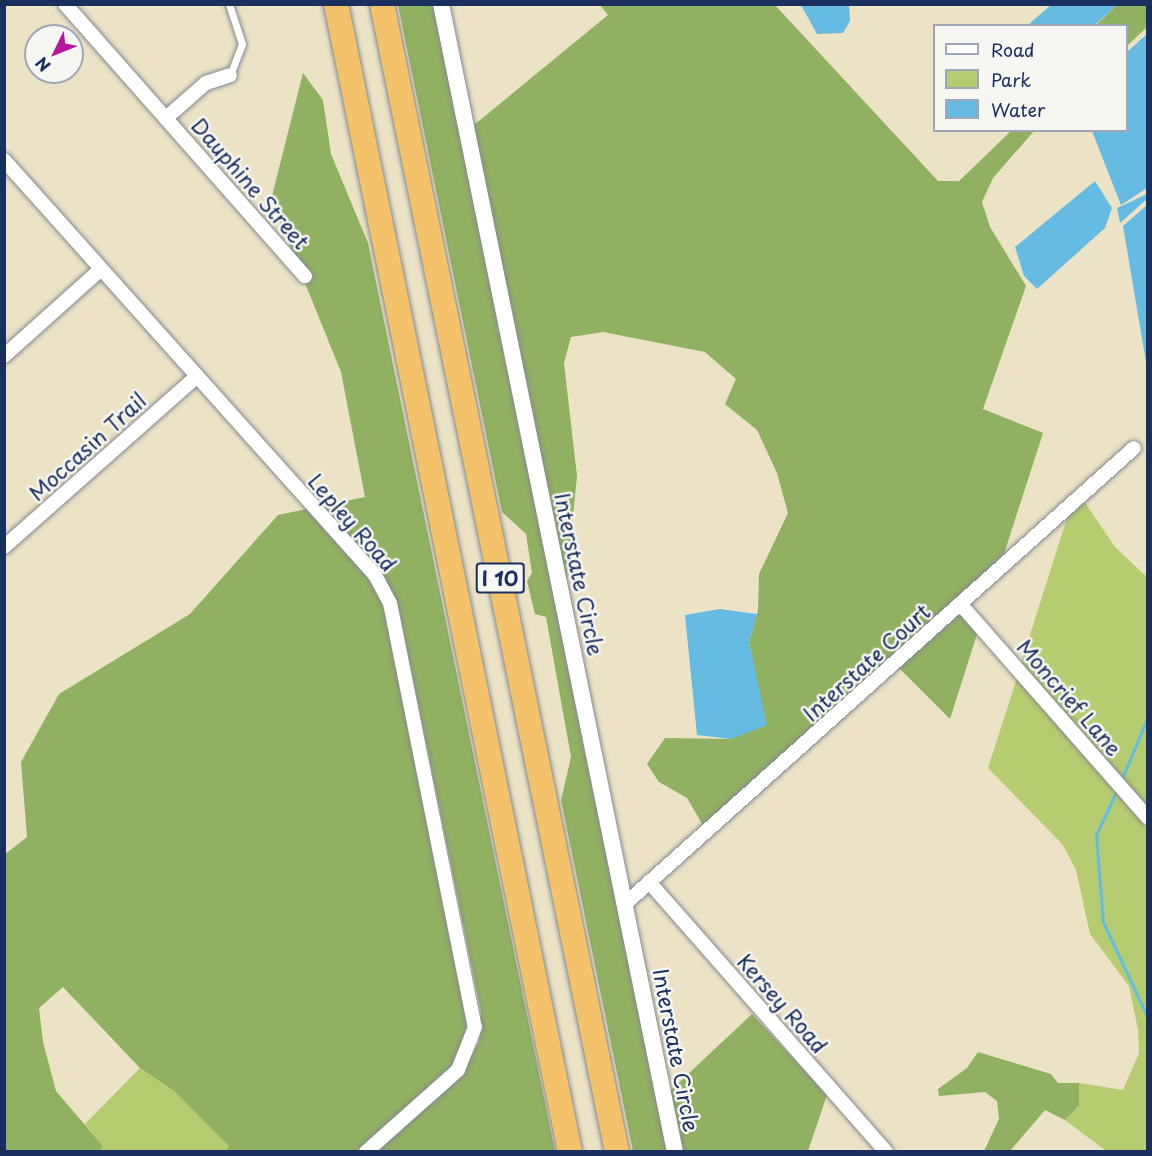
<!DOCTYPE html>
<html>
<head>
<meta charset="utf-8">
<style>
  body { margin:0 }
  #map { position:relative; width:1152px; height:1156px; overflow:hidden; background:#ece3c6; font-family:"Playpen Sans",sans-serif }
  div>[style] { position:absolute }
  .green>* { inset:0; background:#b6cc70 }
  .forest>* { inset:0; background:#90b062 }
  .water>* { inset:0; background:#65bbe2 }
  .stream>* { height:3px; margin:-1.5px; padding:0 1.5px; transform-origin:1.5px; border-radius:1.5px; background:#65bbe2 }
  .roads { filter:drop-shadow(0 0 2px #848992) drop-shadow(0 0 2px #848992) }
  .service>* { height:7px; margin:-3.5px; padding:0 3.5px; transform-origin:3.5px; border-radius:3.5px; background:#fff }
  .minor>* { height:14px; margin:-7px; padding:0 7px; transform-origin:7px; border-radius:7px; background:#fff }
  .tertiary>* { height:16px; margin:-8px; padding:0 8px; transform-origin:8px; border-radius:8px; background:#fff }
  .motorway>* { height:24px; margin:-12px; padding:0 12px; transform-origin:12px; border-radius:12px; background:#f3c26a }
  span { translate:-50% -50%; white-space:nowrap; text-align:center; line-height:1.15; -webkit-text-stroke:5px #f6f6f2; paint-order:stroke }
  .shield-label span { padding:2px 4px; background:#f6f6f2; border:2px solid; border-radius:4px; -webkit-text-stroke-width:0 }
  .shield-label { font-size:20px; color:#1b2f5e; font-weight:700 }
  .street-label { font-size:21px; color:#1b2f5e }
  .frame { position:absolute; inset:0; border:6px solid #1b2f5e; pointer-events:none }
  .legend { position:absolute; left:933px; top:24px; width:195px; height:108px; box-sizing:border-box; background:#f6f6f2; border:2px solid #9ea6b7; margin:0; padding:8px 10px; list-style:none; font-size:18px; color:#1b2f5e }
  .legend li { display:flex; align-items:center; gap:12px; height:30px }
  .legend b { width:30px; border:2px solid #9ea6b7 }
  .north { position:absolute; left:24px; top:24px; width:60px; height:60px; box-sizing:border-box; background:#f6f6f2; border:2px solid #9ea6b7; border-radius:50%; rotate:227deg; font-size:16px; font-weight:700; line-height:24px; text-align:center; color:#1b2f5e }
  .north::after { content:''; display:block; margin:auto; width:21px; height:27px; background:#b5179e; clip-path:polygon(50% 0,100% 100%,50% 72%,0 100%) }
</style>
</head>
<body>
<div id="map">
  <div class="green">
    <i style="clip-path:polygon(1084px 501px,1115px 547px,1147px 577px,1147px 808px,1021px 663px,1068px 515px)"></i>
    <i style="clip-path:polygon(1017px 678px,1147px 828px,1147px 1151px,1106px 1151px,1065px 1120px,1079px 1106px,1079px 1083px,1123px 1090px,1139px 1053px,1138px 1030px,1129px 986px,1090px 934px,1076px 870px,1063px 845px,988px 768px)"></i>
    <i style="clip-path:polygon(140px 1068px,174px 1091px,230px 1146px,226px 1152px,100px 1151px,103px 1146px,85px 1124px)"></i>
  </div>
  <div class="forest">
    <i style="clip-path:polygon(774px 4px,938px 181px,959px 181px,1011px 131px,1034px 131px,993px 178px,982px 202px,990px 227px,1026px 286px,983px 409px,1043px 433px,1002px 560px,704px 827px,687px 798px,659px 782px,647px 764px,665px 738px,731px 739px,756px 680px,749px 642px,758px 610px,759px 574px,788px 513px,777px 473px,757px 430px,725px 404px,736px 379px,705px 352px,603px 332px,571px 337px,564px 363px,577px 476px,566px 588px,474px 125px,608px 15px,600px 5px)"></i>
    <i style="clip-path:polygon(398px 5px,435px 5px,668px 1151px,633px 1151px,561px 800px,571px 757px,546px 617px,535px 614px,527px 581px,532px 573px,526px 534px,502px 512px)"></i>
    <i style="clip-path:polygon(1117px 5px,1147px 5px,1147px 27px,1127px 46px,1126px 26px,1095px 26px)"></i>
    <i style="clip-path:polygon(303px 73px,323px 100px,331px 154px,368px 243px,555px 1151px,374px 1151px,461px 1074px,479px 1042px,481px 1012px,399px 610px,380px 571px,322px 506px,365px 497px,341px 372px,305px 283px,313px 276px,292px 251px,271px 200px)"></i>
    <i style="clip-path:polygon(307px 509px,370px 579px,384px 606px,469px 1027px,453px 1066px,357px 1151px,226px 1151px,229px 1146px,174px 1091px,140px 1068px,63px 987px,39px 1008px,43px 1042px,56px 1091px,103px 1146px,100px 1151px,5px 1152px,4px 855px,27px 837px,21px 762px,59px 694px,190px 614px,278px 515px)"></i>
    <i style="clip-path:polygon(960px 613px,978px 631px,950px 719px,899px 668px)"></i>
    <i style="clip-path:polygon(752px 1014px,827px 1095px,808px 1151px,681px 1152px,669px 1092px)"></i>
    <i style="clip-path:polygon(978px 1052px,1051px 1074px,1058px 1083px,1079px 1083px,1079px 1106px,1065px 1120px,1045px 1110px,1010px 1151px,984px 1151px,999px 1119px,997px 1101px,985px 1092px,939px 1096px,938px 1089px,967px 1068px)"></i>
  </div>
  <div class="water">
    <i style="clip-path:polygon(801px 5px,849px 5px,850px 21px,843px 33px,817px 34px)"></i>
    <i style="clip-path:polygon(1051px 5px,1051px 4px,1117px 5px,1095px 25px,1028px 25px)"></i>
    <i style="clip-path:polygon(1147px 34px,1147px 188px,1121px 205px,1092px 131px,1126px 130px,1127px 52px)"></i>
    <i style="clip-path:polygon(1095px 181px,1112px 208px,1105px 228px,1037px 289px,1024px 276px,1015px 247px)"></i>
    <i style="clip-path:polygon(1147px 194px,1147px 199px,1120px 223px,1117px 208px)"></i>
    <i style="clip-path:polygon(1147px 205px,1147px 368px,1123px 226px)"></i>
    <i style="clip-path:polygon(720px 609px,757px 614px,749px 642px,767px 725px,731px 739px,697px 735px,685px 615px)"></i>
  </div>
  <div class="stream">
    <i style="left:1121px;top:781px;width:70px;rotate:-67.4deg"></i>
    <i style="left:1117px;top:790px;width:50px;rotate:115deg"></i>
    <i style="left:1096px;top:835px;width:87px;rotate:85.4deg"></i>
    <i style="left:1103px;top:922px;width:106px;rotate:64.9deg"></i>
  </div>
  <div class="roads">
    <div class="service">
      <i style="left:229px;top:4px;width:42px;rotate:72deg"></i>
      <i style="left:242px;top:44px;width:33px;rotate:111deg"></i>
    </div>
    <div class="minor">
      <i style="left:65px;top:4px;width:363px;rotate:48.6deg"></i>
      <i style="left:166px;top:118px;width:53px;rotate:-41.2deg"></i>
      <i style="left:206px;top:83px;width:25px;rotate:-18deg"></i>
      <i style="left:4px;top:160px;width:557px;rotate:48.2deg"></i>
      <i style="left:375px;top:575px;width:32px;rotate:62deg"></i>
      <i style="left:390px;top:603px;width:432px;rotate:78.7deg"></i>
      <i style="left:475px;top:1027px;width:46px;rotate:111.6deg"></i>
      <i style="left:458px;top:1070px;width:123px;rotate:138.3deg"></i>
      <i style="left:4px;top:356px;width:130px;rotate:-41.9deg"></i>
      <i style="left:4px;top:547px;width:258px;rotate:-41.5deg"></i>
      <i style="left:961px;top:605px;width:283px;rotate:48.7deg"></i>
      <i style="left:649px;top:882px;width:359px;rotate:48.7deg"></i>
      <i style="left:625px;top:904px;width:683px;rotate:-41.86deg"></i>
    </div>
    <div class="tertiary">
      <i style="left:441px;top:4px;width:1172px;rotate:78.48deg"></i>
    </div>
    <div class="motorway">
      <i style="left:336px;top:4px;width:1172px;rotate:78.48deg"></i>
      <i style="left:382px;top:4px;width:1172px;rotate:78.43deg"></i>
    </div>
  </div>
  <div class="shield-label">
    <span style="left:500px;top:578px">I 10</span>
  </div>
  <div class="street-label">
    <span style="left:251px;top:183px;rotate:49deg">Dauphine Street</span>
    <span style="left:87px;top:446px;rotate:-42deg">Moccasin Trail</span>
    <span style="left:353px;top:522px;rotate:49deg">Lepley Road</span>
    <span style="left:580px;top:574px;rotate:78deg">Interstate Circle</span>
    <span style="left:866px;top:662px;rotate:-42deg">Interstate Court</span>
    <span style="left:1070px;top:697px;rotate:49deg">Moncrief Lane</span>
    <span style="left:783px;top:1003px;rotate:49deg">Kersey Road</span>
    <span style="left:677px;top:1050px;rotate:79deg">Interstate Circle</span>
  </div>
  <div class="frame"></div>
  <ul class="legend">
  <li><b style="height:8px;background:#fff"></b>Road</li>
  <li><b style="height:16px;background:#b6cc70"></b>Park</li>
  <li><b style="height:16px;background:#65bbe2"></b>Water</li>
  </ul>
  <div class="north">N</div>
</div>
</body>
</html>
